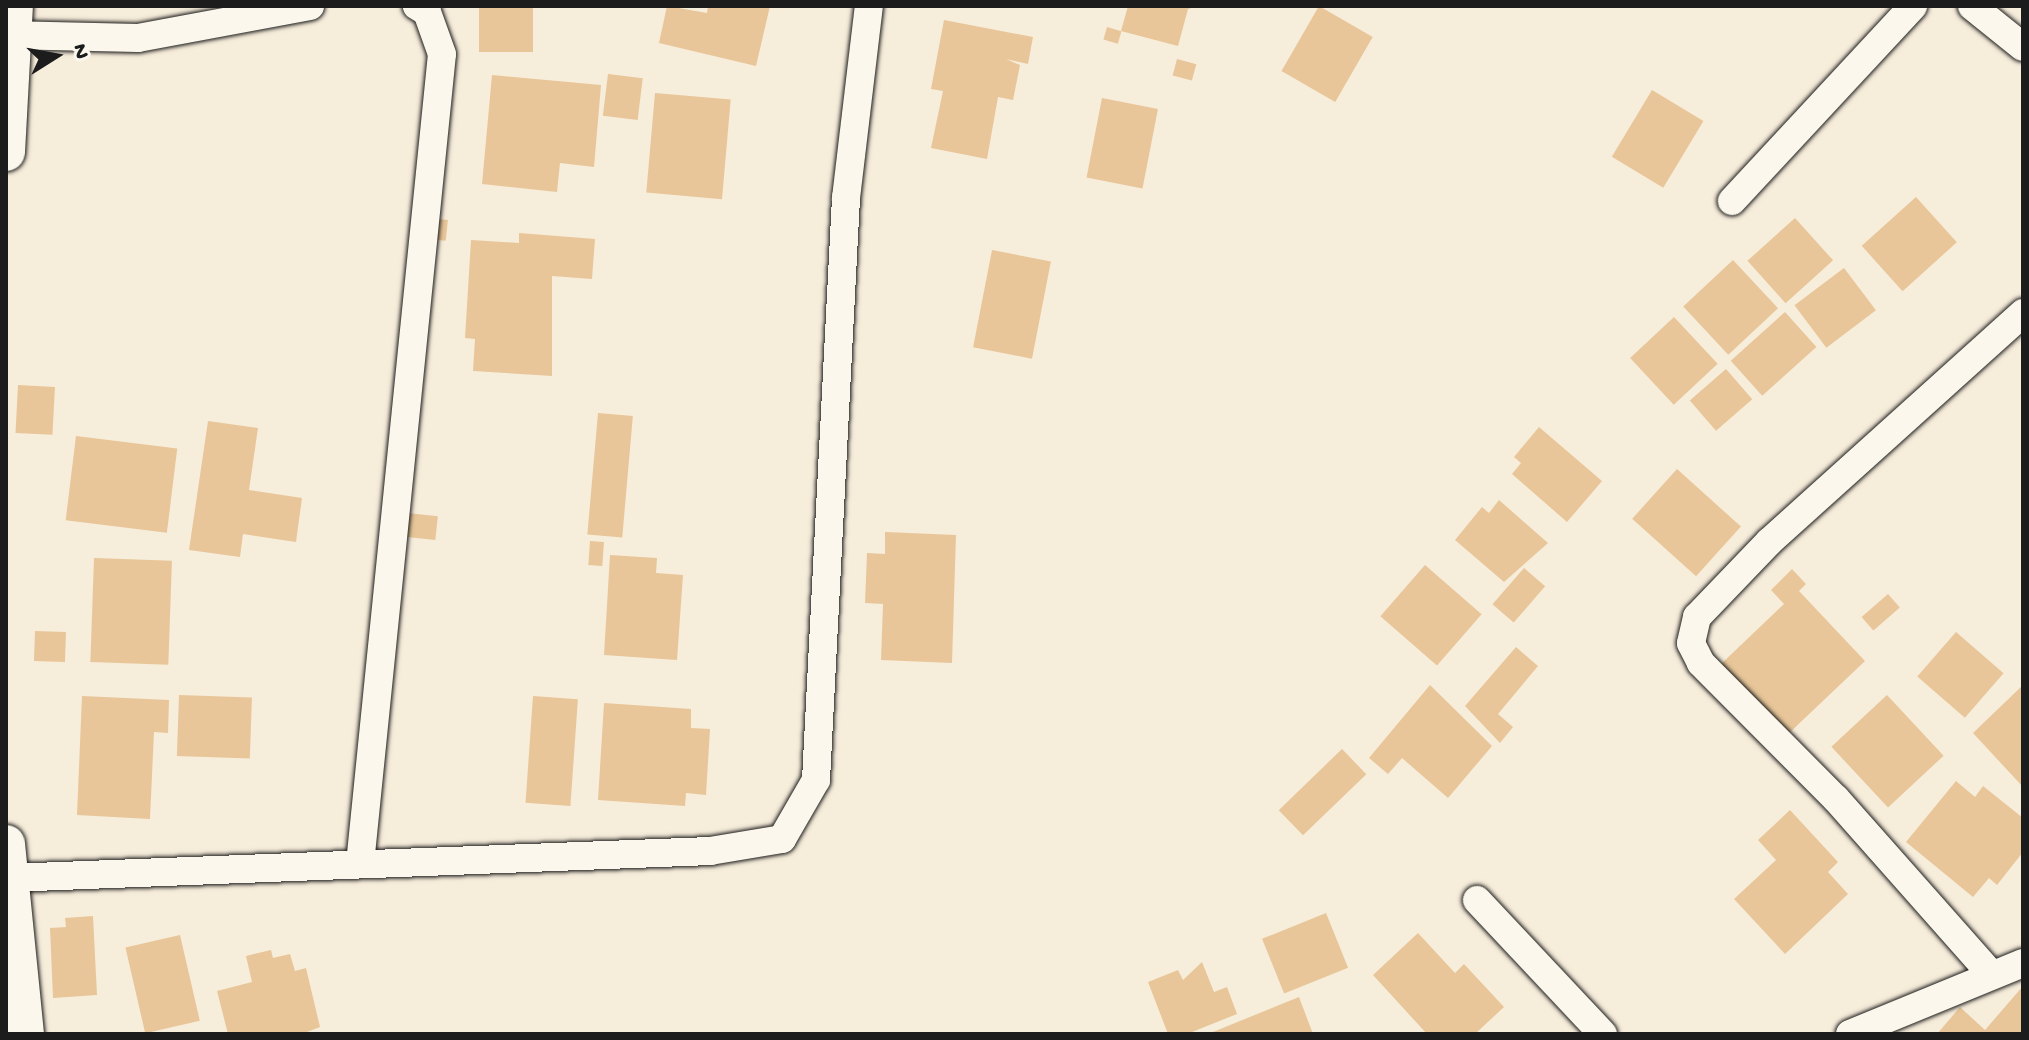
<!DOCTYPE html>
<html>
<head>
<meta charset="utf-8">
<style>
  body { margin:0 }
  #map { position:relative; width:2029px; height:1040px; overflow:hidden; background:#f7eddb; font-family:"Gochi Hand",sans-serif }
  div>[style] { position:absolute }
  .building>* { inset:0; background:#e8c699; transform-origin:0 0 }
  .roads { filter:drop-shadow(0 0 2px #1c1c1c) drop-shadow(0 0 2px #1c1c1c) }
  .street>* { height:28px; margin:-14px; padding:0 14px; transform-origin:14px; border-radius:14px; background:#fbf7ec }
  .secondary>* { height:38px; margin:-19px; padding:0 19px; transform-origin:19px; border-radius:19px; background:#fbf7ec }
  span { translate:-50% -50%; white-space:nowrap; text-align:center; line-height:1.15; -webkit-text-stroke:6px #fbf7ec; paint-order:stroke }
  .frame { position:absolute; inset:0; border:8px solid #1c1c1c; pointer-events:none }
  .north { position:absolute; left:16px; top:16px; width:80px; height:80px; -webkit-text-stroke:6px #fbf7ec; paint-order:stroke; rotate:79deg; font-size:22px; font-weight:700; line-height:32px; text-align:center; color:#1c1c1c }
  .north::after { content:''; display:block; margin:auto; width:28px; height:36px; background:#1c1c1c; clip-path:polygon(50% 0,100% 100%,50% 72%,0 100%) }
</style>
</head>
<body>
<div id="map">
  <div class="building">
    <i style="left:479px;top:6px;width:54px;height:46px"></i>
    <i style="clip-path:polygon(667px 6px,707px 13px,708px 6px,770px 6px,756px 66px,659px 43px)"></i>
    <i style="clip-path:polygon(1128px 6px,1198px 6px,1188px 9px,1178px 46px,1121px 31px)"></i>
    <i style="left:1319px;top:6px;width:62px;height:75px;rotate:30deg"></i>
    <i style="clip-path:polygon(944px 20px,1033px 37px,1028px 64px,1006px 59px,1020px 65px,1013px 100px,998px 97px,987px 159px,931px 148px,943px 91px,931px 89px)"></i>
    <i style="left:1107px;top:27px;width:15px;height:13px;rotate:16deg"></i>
    <i style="left:1177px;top:59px;width:20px;height:17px;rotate:15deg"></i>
    <i style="left:608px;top:74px;width:35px;height:42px;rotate:7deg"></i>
    <i style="clip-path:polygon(492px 75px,601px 85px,594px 167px,560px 163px,557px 192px,482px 184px)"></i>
    <i style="left:1652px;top:90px;width:60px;height:78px;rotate:31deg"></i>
    <i style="left:655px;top:93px;width:76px;height:100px;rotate:5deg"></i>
    <i style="left:1102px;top:98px;width:57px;height:81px;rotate:11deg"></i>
    <i style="left:1916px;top:197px;width:61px;height:73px;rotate:48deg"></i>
    <i style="left:429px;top:218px;width:19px;height:21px;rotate:6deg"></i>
    <i style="left:1795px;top:218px;width:57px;height:64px;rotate:48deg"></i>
    <i style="clip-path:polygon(519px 233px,595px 239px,592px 279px,552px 276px,552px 376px,473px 371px,475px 339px,465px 338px,471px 240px,519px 243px)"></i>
    <i style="left:992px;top:250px;width:60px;height:99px;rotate:11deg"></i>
    <i style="left:1733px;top:260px;width:66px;height:68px;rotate:47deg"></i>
    <i style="left:1844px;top:268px;width:53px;height:62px;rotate:53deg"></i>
    <i style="left:1785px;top:312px;width:47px;height:73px;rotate:48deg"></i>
    <i style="left:1674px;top:317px;width:64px;height:60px;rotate:47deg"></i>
    <i style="left:1726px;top:369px;width:40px;height:48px;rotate:49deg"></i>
    <i style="left:18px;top:385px;width:37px;height:48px;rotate:3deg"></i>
    <i style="left:598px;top:413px;width:35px;height:122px;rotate:5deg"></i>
    <i style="clip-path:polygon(208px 421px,258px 428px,249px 490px,302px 498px,296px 542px,243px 534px,240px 557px,189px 550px)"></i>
    <i style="clip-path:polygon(1539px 427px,1602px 481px,1567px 522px,1512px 474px,1521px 463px,1514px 457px)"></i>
    <i style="left:76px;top:436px;width:102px;height:85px;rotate:7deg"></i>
    <i style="left:1677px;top:469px;width:86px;height:67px;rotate:42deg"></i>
    <i style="clip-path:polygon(1499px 500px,1548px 543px,1504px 582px,1455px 540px,1482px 507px,1489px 513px)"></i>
    <i style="left:407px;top:513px;width:31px;height:24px;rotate:6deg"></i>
    <i style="clip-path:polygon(885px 532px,956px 535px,952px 663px,881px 660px,883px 604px,865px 603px,867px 553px,885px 554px)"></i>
    <i style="left:590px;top:541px;width:14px;height:24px;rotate:4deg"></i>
    <i style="clip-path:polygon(610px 555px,657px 558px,656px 573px,683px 575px,677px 660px,604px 655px)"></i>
    <i style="left:94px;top:558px;width:78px;height:104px;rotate:2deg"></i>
    <i style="left:1425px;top:565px;width:75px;height:68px;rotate:41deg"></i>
    <i style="left:1524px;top:568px;width:28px;height:48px;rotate:41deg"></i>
    <i style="clip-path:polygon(1792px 569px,1806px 584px,1799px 591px,1865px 661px,1786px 736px,1720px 665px,1784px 604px,1771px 590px)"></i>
    <i style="left:1888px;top:594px;width:18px;height:35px;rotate:49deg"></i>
    <i style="left:35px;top:631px;width:31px;height:30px;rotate:2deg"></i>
    <i style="left:1956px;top:632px;width:63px;height:59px;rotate:41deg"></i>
    <i style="clip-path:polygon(1516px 647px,1538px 666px,1498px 714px,1513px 727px,1500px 743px,1465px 706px)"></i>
    <i style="clip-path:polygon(1430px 685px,1492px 746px,1448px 798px,1402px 758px,1388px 774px,1369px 758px)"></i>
    <i style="clip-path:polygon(2023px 685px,2023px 787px,1973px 733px)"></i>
    <i style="left:179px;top:695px;width:73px;height:61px;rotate:2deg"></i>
    <i style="left:1887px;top:695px;width:83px;height:76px;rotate:47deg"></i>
    <i style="clip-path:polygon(82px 696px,169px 700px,168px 733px,154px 732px,150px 819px,77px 815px)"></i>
    <i style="left:533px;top:696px;width:45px;height:107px;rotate:4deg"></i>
    <i style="clip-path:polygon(604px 703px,691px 709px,691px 728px,710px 729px,706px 795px,686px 793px,685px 806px,598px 800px)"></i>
    <i style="left:1342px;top:749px;width:35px;height:88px;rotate:46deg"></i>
    <i style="clip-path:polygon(1956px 781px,1975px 797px,1983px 786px,2023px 818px,2023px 852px,1997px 885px,1989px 878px,1973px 897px,1906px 842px)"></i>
    <i style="clip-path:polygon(1790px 810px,1838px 862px,1828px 872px,1848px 894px,1785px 954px,1734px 899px,1776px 860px,1758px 840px)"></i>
    <i style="left:1326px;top:913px;width:59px;height:69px;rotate:68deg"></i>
    <i style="clip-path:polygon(93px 916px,97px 995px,53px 998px,50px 928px,66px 927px,65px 918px)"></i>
    <i style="clip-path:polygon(1418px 933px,1455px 973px,1464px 964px,1504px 1007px,1475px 1034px,1427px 1034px,1373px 975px)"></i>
    <i style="left:180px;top:935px;width:88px;height:56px;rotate:77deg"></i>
    <i style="clip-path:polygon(271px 950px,273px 958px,290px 954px,295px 971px,306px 968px,320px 1027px,302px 1034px,228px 1034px,217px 991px,252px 982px,246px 956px)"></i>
    <i style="clip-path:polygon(1202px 962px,1214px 992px,1227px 987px,1237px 1014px,1187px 1034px,1168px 1034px,1148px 982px,1178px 970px,1183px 980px)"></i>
    <i style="clip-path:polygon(2023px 986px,2023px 1034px,1937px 1034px,1960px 1007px,1985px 1030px)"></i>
    <i style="clip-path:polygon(1299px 997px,1313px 1034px,1208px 1034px)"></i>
  </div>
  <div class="roads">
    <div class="street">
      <i style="left:1972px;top:6px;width:65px;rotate:38.8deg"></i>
      <i style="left:6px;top:35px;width:132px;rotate:1.3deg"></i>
      <i style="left:138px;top:38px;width:175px;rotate:-10.5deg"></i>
      <i style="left:1732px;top:201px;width:266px;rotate:-47.1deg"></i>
      <i style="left:360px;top:864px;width:814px;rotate:-84.22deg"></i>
      <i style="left:442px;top:54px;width:45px;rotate:-109.7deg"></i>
      <i style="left:427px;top:12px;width:12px;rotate:-149deg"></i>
      <i style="left:8px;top:878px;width:703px;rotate:-2.2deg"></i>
      <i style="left:710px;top:851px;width:73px;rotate:-9.5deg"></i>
      <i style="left:782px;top:839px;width:68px;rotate:-60deg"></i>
      <i style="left:816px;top:780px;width:583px;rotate:-87.05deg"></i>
      <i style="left:846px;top:198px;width:193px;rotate:-83.2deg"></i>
      <i style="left:1477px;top:900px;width:184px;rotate:46.8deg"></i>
      <i style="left:1991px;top:974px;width:234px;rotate:-131.5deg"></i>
      <i style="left:1836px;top:799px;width:192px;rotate:-134.8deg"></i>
      <i style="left:1701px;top:663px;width:22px;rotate:-117deg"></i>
      <i style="left:1691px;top:643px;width:27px;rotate:-77deg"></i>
      <i style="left:1697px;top:617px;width:105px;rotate:-46.2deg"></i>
      <i style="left:1770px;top:541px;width:341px;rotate:-42deg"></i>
      <i style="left:1850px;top:1034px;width:187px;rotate:-22.3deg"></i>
    </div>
    <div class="secondary">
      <i style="left:6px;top:152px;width:146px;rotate:-86.9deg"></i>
      <i style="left:6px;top:844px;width:191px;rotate:84.3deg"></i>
    </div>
  </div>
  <div class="frame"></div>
  <div class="north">N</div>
</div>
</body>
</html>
